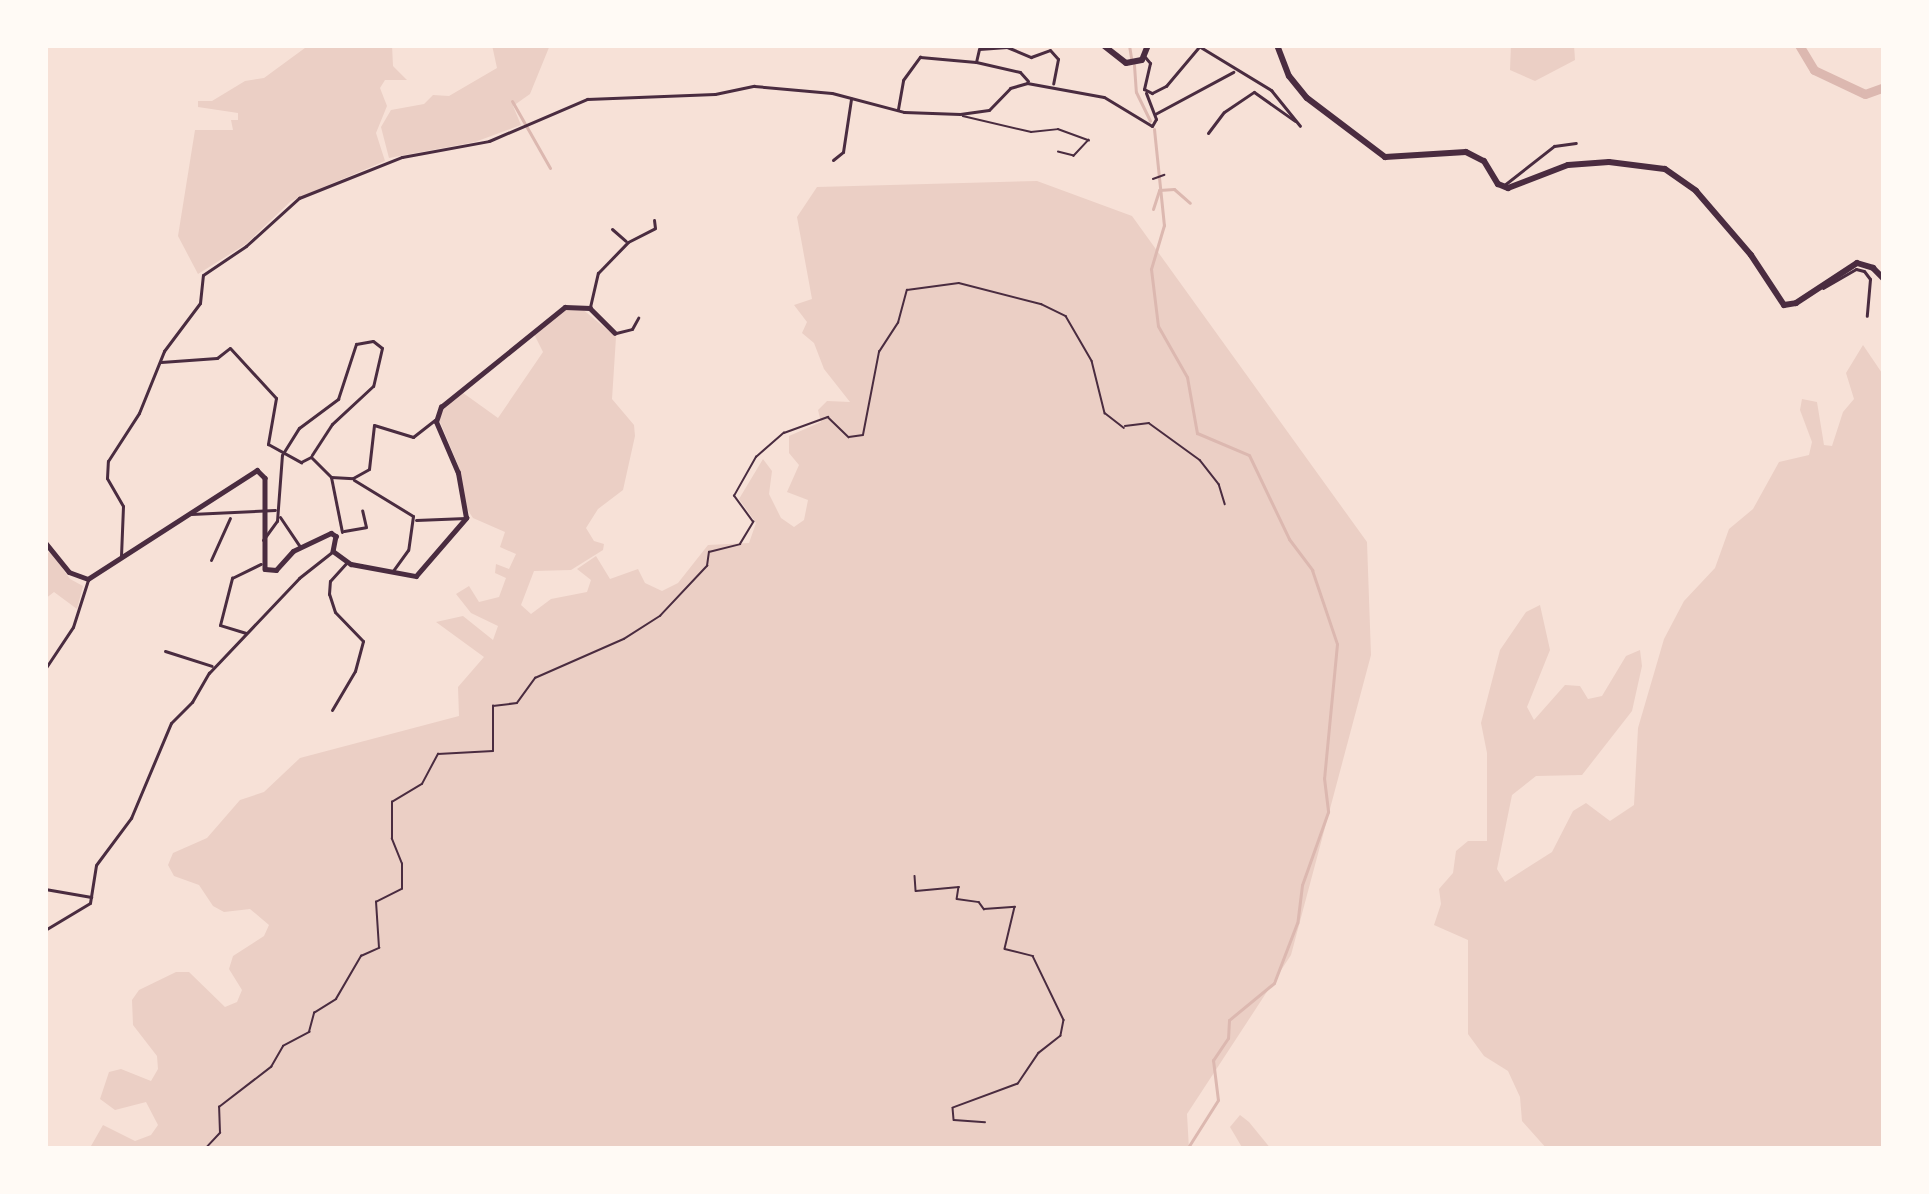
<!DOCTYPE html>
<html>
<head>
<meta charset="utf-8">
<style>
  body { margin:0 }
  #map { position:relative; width:1929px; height:1194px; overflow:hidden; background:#f7e1d7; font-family:"IBM Plex Sans",sans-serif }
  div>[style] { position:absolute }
  .green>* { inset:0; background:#ebcfc5 }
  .stream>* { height:3px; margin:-1.5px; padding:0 1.5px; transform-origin:1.5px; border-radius:1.5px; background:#dcb8b0 }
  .river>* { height:9px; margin:-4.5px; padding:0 4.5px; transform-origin:4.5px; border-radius:4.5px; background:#dcb8b0 }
  .path>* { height:1.5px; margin:-0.75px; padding:0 0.75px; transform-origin:0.75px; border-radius:0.75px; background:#4a2c40 }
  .service>* { height:1.5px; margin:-0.75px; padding:0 0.75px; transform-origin:0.75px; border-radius:0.75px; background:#4a2c40 }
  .minor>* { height:3px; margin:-1.5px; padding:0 1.5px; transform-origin:1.5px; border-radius:1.5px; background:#4a2c40 }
  .tertiary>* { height:4.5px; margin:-2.25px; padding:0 2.25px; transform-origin:2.25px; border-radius:2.25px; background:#4a2c40 }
  .secondary>* { height:6px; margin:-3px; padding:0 3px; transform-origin:3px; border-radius:3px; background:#4a2c40 }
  span { translate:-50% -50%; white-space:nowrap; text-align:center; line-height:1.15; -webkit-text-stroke:12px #fffaf5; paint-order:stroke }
  .frame { position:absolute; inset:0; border:48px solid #fffaf5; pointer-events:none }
</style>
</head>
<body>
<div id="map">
  <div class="green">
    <i style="clip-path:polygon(309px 45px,392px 45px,393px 66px,407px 80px,385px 80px,380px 88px,387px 106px,376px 133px,385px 161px,291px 201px,246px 244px,198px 274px,178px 236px,195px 130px,233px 130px,231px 120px,238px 120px,238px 113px,198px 107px,198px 101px,212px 101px,245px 81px,264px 78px)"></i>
    <i style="clip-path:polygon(492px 45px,550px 45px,530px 94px,513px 106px,521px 125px,475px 142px,389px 158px,381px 127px,391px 110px,424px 104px,433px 95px,449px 96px,497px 68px)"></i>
    <i style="clip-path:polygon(1511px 45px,1574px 45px,1575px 60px,1535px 81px,1510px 70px)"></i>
    <i style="clip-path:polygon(1037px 181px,1132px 216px,1367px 542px,1371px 655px,1291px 955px,1187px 1114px,1189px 1149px,91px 1146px,103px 1125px,135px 1141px,151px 1135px,158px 1125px,146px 1102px,115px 1110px,100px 1099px,109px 1072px,121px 1069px,151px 1081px,158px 1069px,157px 1056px,133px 1025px,132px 1000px,139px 990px,176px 972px,189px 972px,225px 1007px,237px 1002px,242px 990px,229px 969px,233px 956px,264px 936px,269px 925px,250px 909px,224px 912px,213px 906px,199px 885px,174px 876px,168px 865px,173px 853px,207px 838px,240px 800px,264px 792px,300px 758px,459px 716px,458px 687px,484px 657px,436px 622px,463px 616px,493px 640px,498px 626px,471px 613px,456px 594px,469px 586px,479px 602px,499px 597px,506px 578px,495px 573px,496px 564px,509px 569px,516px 554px,500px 547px,505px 532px,473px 518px,467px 509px,458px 465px,438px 417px,459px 390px,498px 418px,543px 352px,533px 332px,565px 309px,581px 308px,616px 337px,612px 399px,634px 425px,635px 436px,623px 490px,598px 509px,586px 528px,594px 541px,604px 544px,603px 550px,571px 570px,534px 571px,521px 605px,531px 614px,551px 599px,587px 592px,591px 580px,577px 569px,596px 556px,610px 579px,638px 569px,645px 583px,662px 591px,678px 583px,708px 545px,749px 543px,756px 523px,739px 499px,763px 459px,772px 471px,769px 494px,781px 518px,794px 527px,804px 520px,808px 500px,787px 492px,799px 465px,789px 453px,789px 436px,821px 422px,818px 410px,827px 401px,850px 402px,824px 369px,814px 343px,802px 333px,807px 322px,794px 305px,812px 299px,797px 217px,817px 187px)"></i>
    <i style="clip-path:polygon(1863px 345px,1884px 376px,1884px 1149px,1547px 1149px,1522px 1121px,1520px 1097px,1508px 1071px,1484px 1056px,1468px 1034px,1468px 940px,1434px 925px,1441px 904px,1439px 889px,1453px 873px,1456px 851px,1468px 841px,1487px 841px,1487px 753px,1481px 723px,1500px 650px,1526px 612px,1540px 605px,1550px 650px,1527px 707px,1534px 720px,1565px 685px,1580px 686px,1588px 699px,1602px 696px,1626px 656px,1640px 650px,1642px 666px,1632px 711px,1582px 775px,1536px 776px,1512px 795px,1497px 869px,1505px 882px,1552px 852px,1573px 811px,1586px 803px,1610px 821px,1634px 805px,1638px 728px,1664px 639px,1684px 601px,1715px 568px,1729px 529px,1753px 509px,1779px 462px,1809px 455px,1812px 442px,1800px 410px,1802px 399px,1817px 402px,1824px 445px,1832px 446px,1843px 412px,1854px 399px,1846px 373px)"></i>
    <i style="clip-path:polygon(50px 551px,70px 579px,83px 586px,77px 609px,54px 592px,45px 599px,45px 556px)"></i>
    <i style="clip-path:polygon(1240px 1115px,1249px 1122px,1271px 1149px,1243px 1149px,1230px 1127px)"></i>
  </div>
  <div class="stream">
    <i style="left:1129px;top:45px;width:13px;rotate:81deg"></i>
    <i style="left:1134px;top:65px;width:27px;rotate:86deg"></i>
    <i style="left:1136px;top:92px;width:32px;rotate:64deg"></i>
    <i style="left:512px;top:101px;width:77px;rotate:60.4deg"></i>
    <i style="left:1154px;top:129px;width:97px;rotate:84.1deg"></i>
    <i style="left:1164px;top:225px;width:46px;rotate:106.5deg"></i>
    <i style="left:1151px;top:269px;width:57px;rotate:83deg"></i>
    <i style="left:1158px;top:326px;width:59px;rotate:60.4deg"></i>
    <i style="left:1187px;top:377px;width:57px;rotate:79.9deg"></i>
    <i style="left:1197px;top:433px;width:56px;rotate:22.9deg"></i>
    <i style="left:1249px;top:455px;width:93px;rotate:64.5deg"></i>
    <i style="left:1289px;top:539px;width:39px;rotate:53deg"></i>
    <i style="left:1312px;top:570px;width:78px;rotate:71.3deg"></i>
    <i style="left:1337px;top:644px;width:135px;rotate:95.5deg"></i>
    <i style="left:1324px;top:778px;width:34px;rotate:83deg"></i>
    <i style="left:1328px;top:812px;width:77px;rotate:109.6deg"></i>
    <i style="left:1302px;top:885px;width:38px;rotate:97deg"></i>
    <i style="left:1297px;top:923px;width:64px;rotate:111deg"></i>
    <i style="left:1274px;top:983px;width:58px;rotate:140.6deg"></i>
    <i style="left:1229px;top:1020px;width:18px;rotate:93deg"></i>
    <i style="left:1228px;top:1038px;width:27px;rotate:124deg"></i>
    <i style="left:1213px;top:1060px;width:40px;rotate:82.9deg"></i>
    <i style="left:1218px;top:1100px;width:58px;rotate:122.3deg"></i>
    <i style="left:1153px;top:209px;width:20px;rotate:-72deg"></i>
    <i style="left:1159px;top:190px;width:15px;rotate:-4deg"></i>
    <i style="left:1174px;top:189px;width:21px;rotate:41deg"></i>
  </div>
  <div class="river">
    <i style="left:1799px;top:45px;width:29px;rotate:59deg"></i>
    <i style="left:1814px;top:70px;width:56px;rotate:25.2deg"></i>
    <i style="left:1865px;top:94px;width:20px;rotate:-20deg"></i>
  </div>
  <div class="path">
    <i style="left:1153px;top:179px;width:12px;rotate:-20deg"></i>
    <i style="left:1125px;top:426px;width:24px;rotate:-7deg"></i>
    <i style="left:1149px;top:423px;width:63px;rotate:36deg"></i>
    <i style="left:1200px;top:460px;width:31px;rotate:52deg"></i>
    <i style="left:1219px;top:484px;width:21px;rotate:73deg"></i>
    <i style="left:915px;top:876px;width:15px;rotate:86deg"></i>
    <i style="left:916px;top:891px;width:43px;rotate:-5.3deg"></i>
    <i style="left:959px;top:887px;width:12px;rotate:99deg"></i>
    <i style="left:957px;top:899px;width:22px;rotate:8deg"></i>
    <i style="left:979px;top:902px;width:9px;rotate:54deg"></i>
    <i style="left:984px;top:909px;width:31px;rotate:-4deg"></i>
    <i style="left:1015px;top:907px;width:43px;rotate:103.4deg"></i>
    <i style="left:1005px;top:949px;width:29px;rotate:14deg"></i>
    <i style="left:1033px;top:956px;width:71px;rotate:64.2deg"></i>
    <i style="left:1064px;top:1020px;width:16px;rotate:101deg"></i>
    <i style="left:1061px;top:1036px;width:28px;rotate:142deg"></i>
    <i style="left:1039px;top:1053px;width:37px;rotate:124deg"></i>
    <i style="left:1018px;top:1084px;width:69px;rotate:159.7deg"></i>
    <i style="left:953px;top:1108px;width:12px;rotate:85deg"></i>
    <i style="left:954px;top:1120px;width:31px;rotate:4deg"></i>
    <i style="left:205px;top:1149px;width:22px;rotate:-47deg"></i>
    <i style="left:220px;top:1133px;width:26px;rotate:-92deg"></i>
    <i style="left:219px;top:1107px;width:66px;rotate:-37.6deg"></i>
    <i style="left:271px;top:1067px;width:24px;rotate:-60deg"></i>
    <i style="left:283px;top:1046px;width:30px;rotate:-28deg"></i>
    <i style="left:309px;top:1032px;width:20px;rotate:-75deg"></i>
    <i style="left:314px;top:1013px;width:26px;rotate:-32deg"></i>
    <i style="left:336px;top:999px;width:50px;rotate:-59.8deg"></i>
    <i style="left:361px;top:956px;width:20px;rotate:-24deg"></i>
    <i style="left:379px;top:948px;width:46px;rotate:-93.7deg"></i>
    <i style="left:376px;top:902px;width:29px;rotate:-27deg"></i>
    <i style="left:402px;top:889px;width:25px;rotate:-90deg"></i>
    <i style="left:402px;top:864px;width:27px;rotate:-112deg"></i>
    <i style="left:392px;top:839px;width:37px;rotate:-90deg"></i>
    <i style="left:392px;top:802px;width:35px;rotate:-31deg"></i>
    <i style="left:422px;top:784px;width:34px;rotate:-62deg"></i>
    <i style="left:438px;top:754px;width:55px;rotate:-3.1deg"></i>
    <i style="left:493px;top:751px;width:45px;rotate:-90deg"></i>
    <i style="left:493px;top:706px;width:24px;rotate:-7deg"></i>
    <i style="left:517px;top:703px;width:31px;rotate:-54deg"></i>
    <i style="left:535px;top:678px;width:97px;rotate:-23.7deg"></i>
    <i style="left:624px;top:639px;width:43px;rotate:-32.6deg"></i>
    <i style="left:660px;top:616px;width:69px;rotate:-46.8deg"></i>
    <i style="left:707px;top:566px;width:14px;rotate:-82deg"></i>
    <i style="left:709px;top:552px;width:32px;rotate:-14deg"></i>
    <i style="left:740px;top:544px;width:26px;rotate:-59deg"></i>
    <i style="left:753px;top:522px;width:32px;rotate:-126deg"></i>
    <i style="left:734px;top:496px;width:45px;rotate:-60.6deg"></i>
    <i style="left:756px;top:457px;width:37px;rotate:-41deg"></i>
    <i style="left:784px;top:433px;width:47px;rotate:-20deg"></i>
    <i style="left:828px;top:417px;width:29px;rotate:44deg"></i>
    <i style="left:849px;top:437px;width:14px;rotate:-8deg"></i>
    <i style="left:863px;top:435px;width:85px;rotate:-79.1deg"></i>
    <i style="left:879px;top:352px;width:35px;rotate:-57deg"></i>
    <i style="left:898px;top:323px;width:34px;rotate:-75deg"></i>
    <i style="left:907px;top:290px;width:52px;rotate:-7.7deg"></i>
    <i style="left:959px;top:283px;width:85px;rotate:14.4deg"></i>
    <i style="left:1041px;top:304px;width:28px;rotate:26deg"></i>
    <i style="left:1066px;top:316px;width:52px;rotate:60deg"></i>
    <i style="left:1092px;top:361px;width:54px;rotate:76deg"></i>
    <i style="left:1105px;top:413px;width:24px;rotate:38deg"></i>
  </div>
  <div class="service">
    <i style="left:963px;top:116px;width:70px;rotate:13.2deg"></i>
    <i style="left:1031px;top:132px;width:27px;rotate:-6deg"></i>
    <i style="left:1058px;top:129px;width:33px;rotate:20deg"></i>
    <i style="left:1089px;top:140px;width:22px;rotate:133deg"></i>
    <i style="left:1074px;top:156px;width:16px;rotate:-166deg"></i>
  </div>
  <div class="minor">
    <i style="left:1197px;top:45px;width:87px;rotate:31.3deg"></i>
    <i style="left:1271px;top:90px;width:46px;rotate:51.1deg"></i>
    <i style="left:1145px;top:57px;width:8px;rotate:50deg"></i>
    <i style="left:1150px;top:63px;width:27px;rotate:103deg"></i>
    <i style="left:1144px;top:89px;width:9px;rotate:27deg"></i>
    <i style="left:1152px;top:93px;width:16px;rotate:-27deg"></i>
    <i style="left:1166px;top:86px;width:50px;rotate:-49.9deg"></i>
    <i style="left:1028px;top:81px;width:12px;rotate:-132deg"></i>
    <i style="left:1020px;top:72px;width:45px;rotate:-167.2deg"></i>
    <i style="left:976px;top:62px;width:13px;rotate:-77deg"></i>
    <i style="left:979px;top:49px;width:28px;rotate:-4deg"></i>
    <i style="left:1007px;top:47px;width:26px;rotate:23deg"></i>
    <i style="left:1031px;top:57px;width:20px;rotate:-20deg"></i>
    <i style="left:1050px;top:50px;width:12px;rotate:48deg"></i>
    <i style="left:1058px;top:59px;width:25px;rotate:101deg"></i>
    <i style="left:898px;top:109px;width:29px;rotate:-80deg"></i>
    <i style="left:903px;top:80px;width:29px;rotate:-54deg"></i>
    <i style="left:920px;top:57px;width:56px;rotate:5.1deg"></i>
    <i style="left:1155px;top:114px;width:89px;rotate:-28.3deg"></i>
    <i style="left:1208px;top:133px;width:26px;rotate:-53deg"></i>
    <i style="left:1224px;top:112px;width:36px;rotate:-34deg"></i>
    <i style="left:1254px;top:92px;width:50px;rotate:35.3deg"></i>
    <i style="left:833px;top:160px;width:13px;rotate:-39deg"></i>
    <i style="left:843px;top:152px;width:54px;rotate:-81.4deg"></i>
    <i style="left:1503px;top:186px;width:65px;rotate:-38.1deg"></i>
    <i style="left:1554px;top:146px;width:22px;rotate:-8deg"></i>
    <i style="left:612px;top:229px;width:18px;rotate:41deg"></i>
    <i style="left:1823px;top:288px;width:38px;rotate:-30deg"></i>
    <i style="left:1856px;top:269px;width:8px;rotate:14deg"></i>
    <i style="left:1864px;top:271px;width:10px;rotate:53deg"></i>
    <i style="left:1870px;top:279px;width:37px;rotate:95deg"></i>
    <i style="left:590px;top:307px;width:35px;rotate:-77deg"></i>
    <i style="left:598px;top:273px;width:43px;rotate:-45.9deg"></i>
    <i style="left:628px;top:242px;width:30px;rotate:-27deg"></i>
    <i style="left:655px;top:228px;width:8px;rotate:-97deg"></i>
    <i style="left:616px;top:333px;width:16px;rotate:-14deg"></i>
    <i style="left:632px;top:329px;width:13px;rotate:-61deg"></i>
    <i style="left:161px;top:362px;width:56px;rotate:-4.1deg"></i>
    <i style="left:217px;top:358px;width:16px;rotate:-38deg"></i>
    <i style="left:230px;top:348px;width:68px;rotate:47.4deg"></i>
    <i style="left:276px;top:398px;width:47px;rotate:99.9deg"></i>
    <i style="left:268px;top:444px;width:38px;rotate:29deg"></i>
    <i style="left:301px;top:462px;width:11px;rotate:-27deg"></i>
    <i style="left:311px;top:457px;width:28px;rotate:45deg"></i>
    <i style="left:331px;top:477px;width:22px;rotate:3deg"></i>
    <i style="left:353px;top:478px;width:18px;rotate:-29deg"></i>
    <i style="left:369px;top:469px;width:44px;rotate:-83.5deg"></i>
    <i style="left:374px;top:425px;width:41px;rotate:17.1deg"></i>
    <i style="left:413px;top:437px;width:28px;rotate:-38deg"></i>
    <i style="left:331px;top:477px;width:56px;rotate:78.7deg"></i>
    <i style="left:354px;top:480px;width:69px;rotate:31.4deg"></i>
    <i style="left:413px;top:516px;width:34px;rotate:98deg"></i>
    <i style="left:408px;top:550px;width:26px;rotate:126deg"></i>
    <i style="left:191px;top:514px;width:84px;rotate:-2.7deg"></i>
    <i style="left:280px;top:517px;width:36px;rotate:56deg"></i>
    <i style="left:416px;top:520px;width:50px;rotate:-2.3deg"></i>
    <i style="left:344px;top:531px;width:22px;rotate:-10deg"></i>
    <i style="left:366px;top:527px;width:17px;rotate:-103deg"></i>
    <i style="left:263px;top:540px;width:24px;rotate:-54deg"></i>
    <i style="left:277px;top:521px;width:66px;rotate:-85.7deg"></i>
    <i style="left:282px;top:455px;width:32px;rotate:-58deg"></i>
    <i style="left:299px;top:428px;width:49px;rotate:-36.6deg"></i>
    <i style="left:338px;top:399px;width:58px;rotate:-71.9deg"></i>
    <i style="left:356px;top:344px;width:17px;rotate:-10deg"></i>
    <i style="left:373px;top:341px;width:11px;rotate:38deg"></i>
    <i style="left:382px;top:348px;width:39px;rotate:103deg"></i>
    <i style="left:373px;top:386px;width:56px;rotate:137.2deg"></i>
    <i style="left:332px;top:424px;width:37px;rotate:123deg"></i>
    <i style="left:121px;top:556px;width:50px;rotate:-87.7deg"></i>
    <i style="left:123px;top:506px;width:32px;rotate:-120deg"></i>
    <i style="left:107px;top:478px;width:17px;rotate:-87deg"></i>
    <i style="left:108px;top:461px;width:57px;rotate:-57.1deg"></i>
    <i style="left:139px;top:413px;width:67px;rotate:-68deg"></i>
    <i style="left:164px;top:351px;width:60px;rotate:-53.1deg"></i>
    <i style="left:200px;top:303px;width:28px;rotate:-84deg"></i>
    <i style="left:203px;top:275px;width:52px;rotate:-34deg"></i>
    <i style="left:246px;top:246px;width:72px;rotate:-42.2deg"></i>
    <i style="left:299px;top:198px;width:111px;rotate:-21.7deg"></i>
    <i style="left:402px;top:157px;width:88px;rotate:-10.4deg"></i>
    <i style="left:489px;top:141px;width:107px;rotate:-23.2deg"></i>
    <i style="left:587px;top:99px;width:128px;rotate:-2.2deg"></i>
    <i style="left:715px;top:94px;width:40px;rotate:-12deg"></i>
    <i style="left:754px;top:86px;width:78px;rotate:5.1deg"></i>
    <i style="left:832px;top:93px;width:74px;rotate:14.8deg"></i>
    <i style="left:904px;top:112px;width:56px;rotate:2deg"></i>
    <i style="left:960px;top:114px;width:29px;rotate:-8deg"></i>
    <i style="left:989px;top:110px;width:30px;rotate:-46deg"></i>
    <i style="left:1010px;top:88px;width:18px;rotate:-16deg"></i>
    <i style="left:1027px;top:83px;width:78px;rotate:10.3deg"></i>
    <i style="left:1104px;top:97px;width:56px;rotate:31.1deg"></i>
    <i style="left:1152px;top:126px;width:8px;rotate:-60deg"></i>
    <i style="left:1156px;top:119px;width:28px;rotate:-111deg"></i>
    <i style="left:211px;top:560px;width:46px;rotate:-65.7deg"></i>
    <i style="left:246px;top:633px;width:27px;rotate:-163deg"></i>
    <i style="left:220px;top:625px;width:49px;rotate:-75.7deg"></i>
    <i style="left:232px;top:578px;width:32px;rotate:-26deg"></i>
    <i style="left:165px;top:651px;width:49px;rotate:17.7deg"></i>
    <i style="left:45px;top:669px;width:50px;rotate:-56.3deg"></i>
    <i style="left:73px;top:627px;width:49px;rotate:-72.3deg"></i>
    <i style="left:332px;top:710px;width:45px;rotate:-59.5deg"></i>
    <i style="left:355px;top:671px;width:31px;rotate:-75deg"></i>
    <i style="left:363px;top:641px;width:40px;rotate:-134deg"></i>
    <i style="left:335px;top:612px;width:19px;rotate:-108deg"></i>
    <i style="left:329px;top:594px;width:13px;rotate:-86deg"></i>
    <i style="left:330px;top:581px;width:24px;rotate:-48deg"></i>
    <i style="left:45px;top:889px;width:47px;rotate:9.9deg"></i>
    <i style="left:45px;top:930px;width:52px;rotate:-31deg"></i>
    <i style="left:90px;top:903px;width:38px;rotate:-81deg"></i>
    <i style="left:96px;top:865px;width:59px;rotate:-53.3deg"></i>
    <i style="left:131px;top:818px;width:103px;rotate:-67.2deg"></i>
    <i style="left:171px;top:723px;width:30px;rotate:-45deg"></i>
    <i style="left:192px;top:702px;width:34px;rotate:-60deg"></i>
    <i style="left:209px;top:673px;width:131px;rotate:-46.5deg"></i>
    <i style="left:299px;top:578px;width:42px;rotate:-38.2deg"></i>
  </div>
  <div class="tertiary">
    <i style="left:45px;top:542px;width:38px;rotate:51deg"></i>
    <i style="left:69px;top:572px;width:20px;rotate:20deg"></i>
    <i style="left:88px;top:579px;width:201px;rotate:-32.8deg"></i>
    <i style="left:257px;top:470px;width:11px;rotate:45deg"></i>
    <i style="left:265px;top:478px;width:91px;rotate:90deg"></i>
    <i style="left:265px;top:569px;width:11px;rotate:5deg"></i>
    <i style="left:276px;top:570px;width:25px;rotate:-48deg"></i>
    <i style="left:293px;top:551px;width:42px;rotate:-25.3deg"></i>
    <i style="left:331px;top:533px;width:6px;rotate:31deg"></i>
    <i style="left:336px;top:536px;width:15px;rotate:101deg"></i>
    <i style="left:333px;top:551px;width:22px;rotate:36deg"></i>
    <i style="left:351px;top:564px;width:66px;rotate:10.5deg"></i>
    <i style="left:416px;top:576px;width:77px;rotate:-49.2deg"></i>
    <i style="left:466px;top:518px;width:46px;rotate:-100.1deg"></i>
    <i style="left:458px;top:473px;width:56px;rotate:-113.3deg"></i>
    <i style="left:436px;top:422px;width:16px;rotate:-72deg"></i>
    <i style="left:441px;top:407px;width:159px;rotate:-38.9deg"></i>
    <i style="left:565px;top:307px;width:25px;rotate:2deg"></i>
    <i style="left:590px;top:308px;width:35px;rotate:45deg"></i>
  </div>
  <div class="secondary">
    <i style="left:1103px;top:45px;width:29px;rotate:38deg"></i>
    <i style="left:1126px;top:63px;width:16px;rotate:-11deg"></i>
    <i style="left:1142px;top:60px;width:16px;rotate:-68deg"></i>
    <i style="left:1277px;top:45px;width:33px;rotate:69deg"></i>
    <i style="left:1289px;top:76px;width:28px;rotate:51deg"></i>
    <i style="left:1307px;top:98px;width:98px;rotate:37.1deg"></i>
    <i style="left:1385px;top:157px;width:81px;rotate:-3.5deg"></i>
    <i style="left:1466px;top:152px;width:20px;rotate:27deg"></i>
    <i style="left:1484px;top:161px;width:27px;rotate:59deg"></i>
    <i style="left:1498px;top:184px;width:11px;rotate:22deg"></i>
    <i style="left:1508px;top:188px;width:64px;rotate:-21deg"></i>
    <i style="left:1568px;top:165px;width:41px;rotate:-4.2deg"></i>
    <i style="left:1609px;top:162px;width:56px;rotate:7.1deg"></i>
    <i style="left:1665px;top:169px;width:38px;rotate:35deg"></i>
    <i style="left:1696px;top:191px;width:84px;rotate:49.3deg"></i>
    <i style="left:1751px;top:255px;width:60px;rotate:56.6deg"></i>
    <i style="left:1784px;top:305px;width:12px;rotate:-9deg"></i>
    <i style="left:1796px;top:303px;width:73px;rotate:-33.3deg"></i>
    <i style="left:1857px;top:263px;width:17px;rotate:17deg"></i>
    <i style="left:1873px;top:268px;width:16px;rotate:45deg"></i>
  </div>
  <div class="frame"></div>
</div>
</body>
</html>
